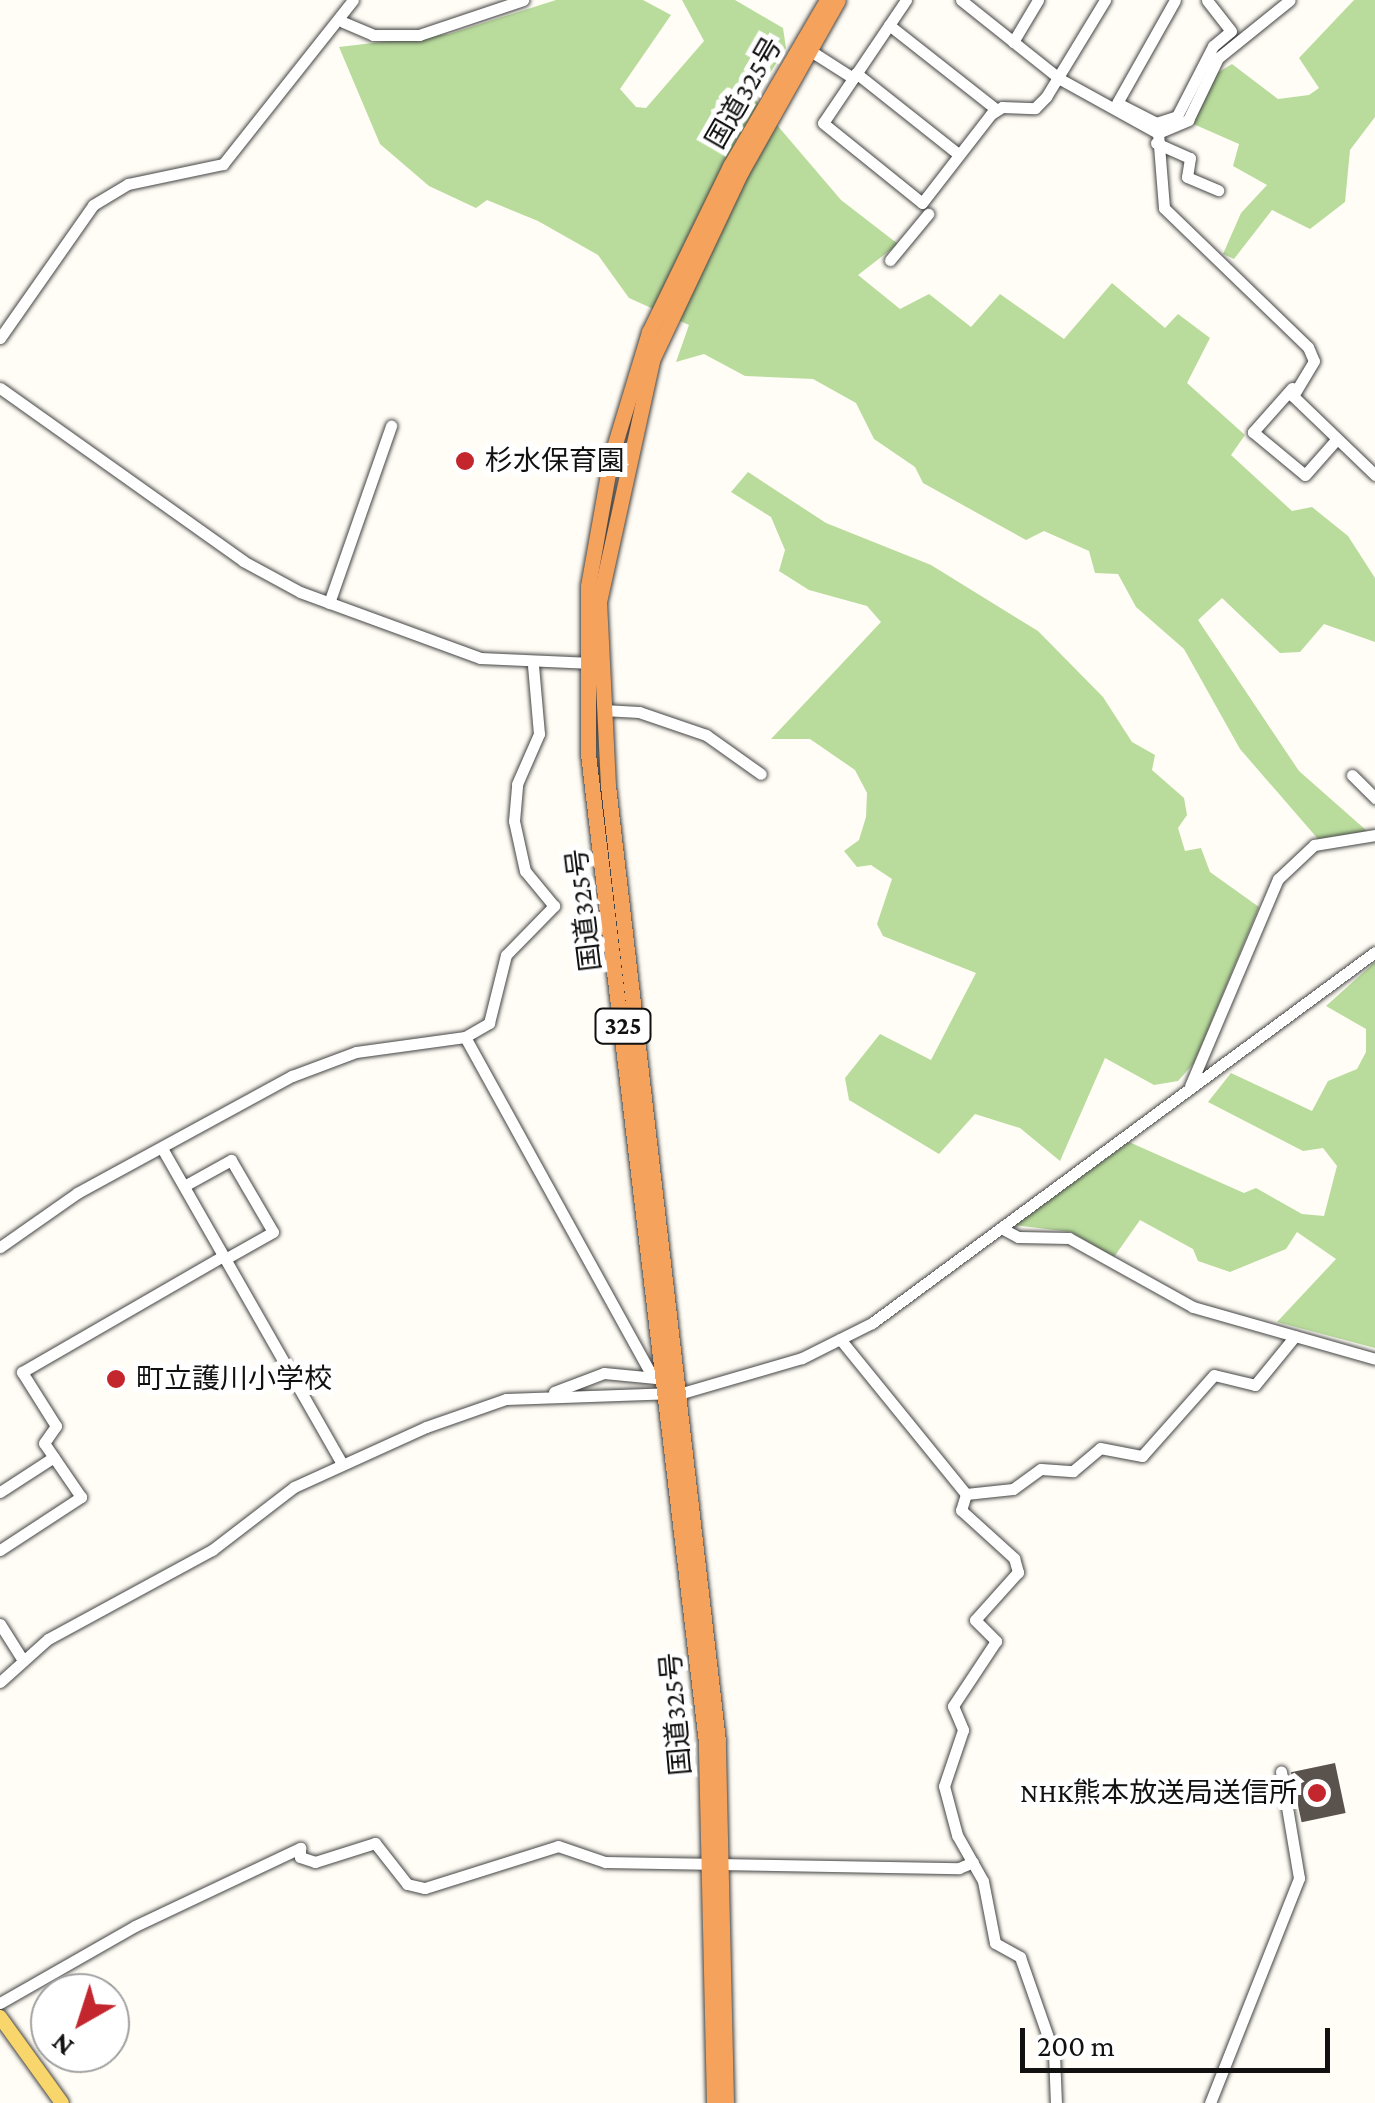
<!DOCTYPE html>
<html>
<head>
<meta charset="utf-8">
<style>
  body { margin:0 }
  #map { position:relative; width:1375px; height:2103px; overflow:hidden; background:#fffdf5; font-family:"Crimson Pro","Noto Sans JP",serif }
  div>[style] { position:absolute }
  .forest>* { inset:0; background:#b9dc9c }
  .building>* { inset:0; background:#5a524d; transform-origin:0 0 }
  .roads { filter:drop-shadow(0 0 2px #444) drop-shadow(0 0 2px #444) }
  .minor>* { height:11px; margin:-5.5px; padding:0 5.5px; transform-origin:5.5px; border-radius:5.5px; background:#fff }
  .major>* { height:14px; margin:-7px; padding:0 7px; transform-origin:7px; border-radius:7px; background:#f9d66b }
  .highway>* { height:15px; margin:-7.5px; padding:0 7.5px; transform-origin:7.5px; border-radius:7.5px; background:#f5a25d }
  .dots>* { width:28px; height:28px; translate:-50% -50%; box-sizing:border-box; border:5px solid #fff; border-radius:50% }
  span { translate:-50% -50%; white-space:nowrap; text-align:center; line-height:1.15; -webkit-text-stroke:10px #fff; paint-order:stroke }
  .shield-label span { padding:2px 8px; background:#fff; border:2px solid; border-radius:8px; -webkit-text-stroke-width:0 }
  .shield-label { font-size:25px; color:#111; font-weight:700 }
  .street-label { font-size:28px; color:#111 }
  .poi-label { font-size:28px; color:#111 }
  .left { translate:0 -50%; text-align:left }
  .right { translate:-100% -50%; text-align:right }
  .north { position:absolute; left:30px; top:1973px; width:100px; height:100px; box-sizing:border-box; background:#fff; border:2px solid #a0a0a0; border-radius:50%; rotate:219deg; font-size:28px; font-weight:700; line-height:40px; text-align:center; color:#111 }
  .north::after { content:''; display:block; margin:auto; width:35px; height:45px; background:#c4262e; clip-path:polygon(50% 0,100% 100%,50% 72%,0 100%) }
  .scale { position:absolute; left:1020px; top:2028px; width:310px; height:45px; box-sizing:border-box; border:5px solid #111; border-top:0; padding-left:12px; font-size:30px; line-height:35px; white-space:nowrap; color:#111; -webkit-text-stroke:8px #fff; paint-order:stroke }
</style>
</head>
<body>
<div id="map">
  <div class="forest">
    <i style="clip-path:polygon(556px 0,643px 0,671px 15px,620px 89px,636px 107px,646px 108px,704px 41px,682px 0,735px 0,783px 28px,786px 48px,754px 98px,841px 200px,898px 244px,858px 275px,900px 309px,929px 294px,971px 327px,1000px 294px,1064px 339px,1112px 283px,1165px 328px,1178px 314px,1210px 338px,1187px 383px,1245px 435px,1231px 455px,1292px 511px,1312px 507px,1348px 536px,1375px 578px,1375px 642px,1324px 624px,1300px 652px,1280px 653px,1222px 598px,1198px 620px,1299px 771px,1367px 831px,1318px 839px,1240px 749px,1184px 649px,1136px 607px,1118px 574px,1095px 573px,1089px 551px,1044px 531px,1026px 540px,923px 483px,915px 467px,874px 439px,856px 403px,813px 379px,745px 376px,704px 354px,676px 362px,689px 325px,629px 298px,598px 255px,538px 221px,487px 200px,476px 208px,429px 186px,380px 144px,339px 47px,449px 34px)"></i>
    <i style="clip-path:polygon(1354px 0,1375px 0,1375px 117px,1350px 150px,1345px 202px,1310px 229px,1272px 210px,1234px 259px,1223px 254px,1241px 213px,1267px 185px,1233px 166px,1239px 144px,1191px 123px,1209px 78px,1232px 64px,1278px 99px,1309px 95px,1319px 88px,1299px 58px)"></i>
    <i style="clip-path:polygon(748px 472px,826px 523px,931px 565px,1038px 631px,1103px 697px,1132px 742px,1155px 755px,1152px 770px,1184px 798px,1187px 815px,1178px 828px,1185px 851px,1201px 848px,1210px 872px,1259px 907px,1194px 1063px,1178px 1081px,1154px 1085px,1105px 1058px,1060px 1161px,1020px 1128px,975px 1114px,939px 1154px,849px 1100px,845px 1078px,880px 1034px,931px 1060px,976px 973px,883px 936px,877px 924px,892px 879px,871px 865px,857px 867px,844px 851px,859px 840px,866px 817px,867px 793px,855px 770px,810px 739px,771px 739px,881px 622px,867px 606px,809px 590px,779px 571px,785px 550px,771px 517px,731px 492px)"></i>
    <i style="clip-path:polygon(1375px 962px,1375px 1348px,1277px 1322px,1336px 1259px,1297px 1232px,1286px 1249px,1230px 1272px,1198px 1261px,1193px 1249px,1140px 1220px,1114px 1257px,1071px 1232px,1015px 1225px,1129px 1142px,1244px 1193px,1256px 1188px,1302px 1214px,1324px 1216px,1337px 1166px,1323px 1148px,1303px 1151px,1208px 1102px,1231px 1073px,1312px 1111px,1328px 1081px,1357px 1069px,1366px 1052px,1366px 1029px,1326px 1006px)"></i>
  </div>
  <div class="building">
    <i style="left:1335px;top:1763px;width:51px;height:45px;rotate:78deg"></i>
  </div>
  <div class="roads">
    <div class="minor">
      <i style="left:906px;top:0;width:148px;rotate:124deg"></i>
      <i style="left:823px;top:123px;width:127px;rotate:38.9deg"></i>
      <i style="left:922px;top:203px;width:113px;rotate:-52.2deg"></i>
      <i style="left:991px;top:114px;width:13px;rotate:-32deg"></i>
      <i style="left:1002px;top:107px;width:33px;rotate:2deg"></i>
      <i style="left:1035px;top:108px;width:16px;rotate:-45deg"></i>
      <i style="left:1046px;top:97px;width:114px;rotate:-58.7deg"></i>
      <i style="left:961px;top:0;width:127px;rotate:38.6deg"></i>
      <i style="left:1060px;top:79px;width:112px;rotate:28.9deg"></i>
      <i style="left:1158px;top:133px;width:33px;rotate:-23deg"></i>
      <i style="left:1188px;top:120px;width:69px;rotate:-64.2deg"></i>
      <i style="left:1218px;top:58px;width:92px;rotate:-38.9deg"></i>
      <i style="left:343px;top:22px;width:33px;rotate:23deg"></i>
      <i style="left:373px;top:35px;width:46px"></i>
      <i style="left:419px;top:35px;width:110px;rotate:-18.6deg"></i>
      <i style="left:889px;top:25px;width:137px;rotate:38.2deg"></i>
      <i style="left:1013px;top:42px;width:49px;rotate:-59.2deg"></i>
      <i style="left:806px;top:48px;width:56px;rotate:32.6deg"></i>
      <i style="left:856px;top:73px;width:129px;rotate:38.4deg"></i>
      <i style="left:1117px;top:103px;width:118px;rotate:-60.6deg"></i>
      <i style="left:1121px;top:105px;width:39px;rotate:27deg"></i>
      <i style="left:1156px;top:123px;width:22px;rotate:-18deg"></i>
      <i style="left:1177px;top:116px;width:79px;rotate:-62.8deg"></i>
      <i style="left:1213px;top:46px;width:23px;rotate:-40deg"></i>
      <i style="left:1231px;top:31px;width:39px;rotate:-128deg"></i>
      <i style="left:1158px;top:133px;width:75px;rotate:85.4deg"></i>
      <i style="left:1164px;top:208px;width:200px;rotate:44deg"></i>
      <i style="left:1308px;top:347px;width:15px;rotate:67deg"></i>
      <i style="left:1314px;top:361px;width:41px;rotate:121deg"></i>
      <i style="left:1293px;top:396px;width:114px;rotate:43.9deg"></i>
      <i style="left:1156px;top:143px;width:37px;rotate:24deg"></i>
      <i style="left:1190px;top:158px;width:19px;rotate:99deg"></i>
      <i style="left:1187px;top:177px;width:34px;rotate:23deg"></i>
      <i style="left:890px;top:260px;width:60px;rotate:-50.4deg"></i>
      <i style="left:0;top:338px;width:162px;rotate:-55deg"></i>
      <i style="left:93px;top:205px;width:41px;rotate:-31deg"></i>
      <i style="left:128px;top:184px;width:97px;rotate:-11.9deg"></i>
      <i style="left:223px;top:164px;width:209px;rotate:-51.6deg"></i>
      <i style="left:0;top:388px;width:298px;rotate:35.4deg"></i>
      <i style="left:243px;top:561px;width:65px;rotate:28.5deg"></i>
      <i style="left:300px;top:592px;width:192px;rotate:20.1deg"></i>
      <i style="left:480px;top:658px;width:112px;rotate:2.6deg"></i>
      <i style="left:1292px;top:388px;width:59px;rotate:131.6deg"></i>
      <i style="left:1253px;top:432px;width:67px;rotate:39.6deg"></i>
      <i style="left:1305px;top:475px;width:45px;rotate:-48.6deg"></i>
      <i style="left:329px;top:603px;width:188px;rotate:-70.7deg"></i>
      <i style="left:603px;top:710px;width:36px;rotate:3deg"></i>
      <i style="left:639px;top:712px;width:71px;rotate:18.9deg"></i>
      <i style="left:706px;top:735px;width:67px;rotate:35.3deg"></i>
      <i style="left:1352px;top:775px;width:33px;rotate:45deg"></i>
      <i style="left:465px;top:1037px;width:385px;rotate:61.1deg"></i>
      <i style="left:1190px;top:1086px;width:225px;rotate:-67deg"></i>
      <i style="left:1278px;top:879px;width:50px;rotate:-43.4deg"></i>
      <i style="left:1314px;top:845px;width:62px;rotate:-9.3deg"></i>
      <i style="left:163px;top:1150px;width:361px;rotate:60.3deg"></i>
      <i style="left:184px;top:1186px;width:54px;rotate:-29deg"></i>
      <i style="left:231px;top:1160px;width:83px;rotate:59.7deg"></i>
      <i style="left:273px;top:1232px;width:55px;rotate:150.6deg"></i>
      <i style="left:1001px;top:1228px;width:19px;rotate:28deg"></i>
      <i style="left:1018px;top:1237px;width:51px;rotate:1.1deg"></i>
      <i style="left:1069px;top:1238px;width:142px;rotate:29.1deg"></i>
      <i style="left:1193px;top:1307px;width:189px;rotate:15.9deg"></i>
      <i style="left:0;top:1247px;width:94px;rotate:-35deg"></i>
      <i style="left:77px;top:1193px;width:245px;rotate:-28.6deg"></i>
      <i style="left:292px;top:1076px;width:68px;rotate:-20.6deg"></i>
      <i style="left:356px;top:1052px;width:110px;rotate:-7.8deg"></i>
      <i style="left:465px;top:1037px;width:28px;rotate:-30deg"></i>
      <i style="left:489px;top:1023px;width:70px;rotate:-76deg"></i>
      <i style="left:506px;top:955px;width:69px;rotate:-45.6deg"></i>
      <i style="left:554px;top:906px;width:45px;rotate:-129.6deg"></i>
      <i style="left:525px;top:871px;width:51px;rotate:-102.4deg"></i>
      <i style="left:514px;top:821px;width:37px;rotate:-85deg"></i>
      <i style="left:517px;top:784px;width:55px;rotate:-66.3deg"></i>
      <i style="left:539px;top:734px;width:68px;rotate:-95deg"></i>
      <i style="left:840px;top:1339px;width:200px;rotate:50.9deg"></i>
      <i style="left:554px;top:1392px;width:53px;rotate:-20.8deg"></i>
      <i style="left:604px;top:1373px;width:52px;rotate:5.5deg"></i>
      <i style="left:0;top:1492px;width:64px;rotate:-32.9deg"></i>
      <i style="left:966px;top:1494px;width:17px;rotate:107deg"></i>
      <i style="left:961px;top:1510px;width:72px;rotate:42.2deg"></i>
      <i style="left:1014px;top:1558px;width:15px;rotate:74deg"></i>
      <i style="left:1018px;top:1572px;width:64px;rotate:131.9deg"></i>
      <i style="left:975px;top:1620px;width:30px;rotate:45deg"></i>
      <i style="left:996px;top:1641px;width:78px;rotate:123.5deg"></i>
      <i style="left:953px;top:1706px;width:26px;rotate:67deg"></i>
      <i style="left:963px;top:1730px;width:59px;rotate:108.7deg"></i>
      <i style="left:944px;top:1786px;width:51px;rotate:75.1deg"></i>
      <i style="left:957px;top:1835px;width:53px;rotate:60.5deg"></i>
      <i style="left:983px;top:1881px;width:63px;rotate:79deg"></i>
      <i style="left:995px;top:1943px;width:29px;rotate:29deg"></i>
      <i style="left:1020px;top:1957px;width:103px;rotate:70.7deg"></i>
      <i style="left:1054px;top:2054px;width:49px;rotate:87.7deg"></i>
      <i style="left:966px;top:1494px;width:47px;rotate:-6.1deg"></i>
      <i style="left:1013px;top:1489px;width:34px;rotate:-36deg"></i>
      <i style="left:1041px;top:1469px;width:32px;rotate:4deg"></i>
      <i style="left:1073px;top:1471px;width:35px;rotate:-40deg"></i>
      <i style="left:1100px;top:1448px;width:43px;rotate:10.8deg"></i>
      <i style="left:1142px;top:1456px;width:108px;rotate:-48.4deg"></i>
      <i style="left:1214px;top:1375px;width:42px;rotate:13.7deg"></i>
      <i style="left:1255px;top:1385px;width:63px;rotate:-50.8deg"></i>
      <i style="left:0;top:1550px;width:97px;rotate:-33.2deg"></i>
      <i style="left:81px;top:1497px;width:65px;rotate:-124.4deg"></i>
      <i style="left:44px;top:1443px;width:21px;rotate:-55deg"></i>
      <i style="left:56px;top:1426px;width:64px;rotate:-122.2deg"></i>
      <i style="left:22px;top:1372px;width:232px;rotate:-30deg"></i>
      <i style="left:0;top:1624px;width:41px;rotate:57.8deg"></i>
      <i style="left:0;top:1682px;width:64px;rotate:-41.9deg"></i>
      <i style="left:48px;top:1639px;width:187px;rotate:-28.5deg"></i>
      <i style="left:212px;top:1550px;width:103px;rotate:-37.5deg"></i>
      <i style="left:294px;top:1487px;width:145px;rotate:-24.4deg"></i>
      <i style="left:426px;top:1427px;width:85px;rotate:-19.3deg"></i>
      <i style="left:506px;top:1399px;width:176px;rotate:-2deg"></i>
      <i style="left:682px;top:1393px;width:125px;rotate:-16.3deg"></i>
      <i style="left:802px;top:1358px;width:78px;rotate:-26.6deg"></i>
      <i style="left:872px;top:1323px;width:625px;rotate:-36.41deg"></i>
      <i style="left:0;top:2003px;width:155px;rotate:-29.7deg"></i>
      <i style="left:135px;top:1926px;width:183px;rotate:-25.3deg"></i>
      <i style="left:300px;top:1848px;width:9px;rotate:90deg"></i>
      <i style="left:300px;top:1857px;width:16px;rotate:18deg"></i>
      <i style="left:315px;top:1862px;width:63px;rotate:-17.6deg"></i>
      <i style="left:375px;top:1843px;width:52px;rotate:52deg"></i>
      <i style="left:407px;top:1884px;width:18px;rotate:13deg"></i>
      <i style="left:425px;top:1888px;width:139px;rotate:-17.5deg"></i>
      <i style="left:558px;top:1846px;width:50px;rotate:18.8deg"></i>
      <i style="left:605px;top:1862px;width:354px;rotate:1deg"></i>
      <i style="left:959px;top:1868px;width:15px;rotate:-23deg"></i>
      <i style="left:1210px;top:2103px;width:242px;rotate:-68.4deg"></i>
      <i style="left:1299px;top:1878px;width:108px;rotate:-99.6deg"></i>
    </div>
    <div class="major">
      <i style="left:0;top:2017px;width:106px;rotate:54.2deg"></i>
    </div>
    <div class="highway">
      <i style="left:714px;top:2103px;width:361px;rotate:-91.3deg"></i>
      <i style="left:706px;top:1742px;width:995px;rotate:-96.81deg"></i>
      <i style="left:588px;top:754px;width:168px;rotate:-90deg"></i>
      <i style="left:588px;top:586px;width:131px;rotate:-79.9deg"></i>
      <i style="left:611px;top:457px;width:131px;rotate:-73.1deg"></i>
      <i style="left:649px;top:332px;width:185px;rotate:-64deg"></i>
      <i style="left:730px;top:166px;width:192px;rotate:-59.7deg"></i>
      <i style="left:726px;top:2103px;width:362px;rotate:-91.3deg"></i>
      <i style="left:718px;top:1741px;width:961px;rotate:-96.57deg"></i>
      <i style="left:608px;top:786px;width:184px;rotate:-92.8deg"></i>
      <i style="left:599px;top:602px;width:248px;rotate:-77.6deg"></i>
      <i style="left:652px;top:360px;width:208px;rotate:-64.7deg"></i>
      <i style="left:741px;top:172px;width:197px;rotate:-60.6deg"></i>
    </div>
  </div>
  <div class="dots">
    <i style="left:465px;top:461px;background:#c4262e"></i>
    <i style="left:116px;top:1379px;background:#c4262e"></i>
    <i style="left:1317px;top:1793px;background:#c4262e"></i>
  </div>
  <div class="shield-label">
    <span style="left:623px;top:1026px">325</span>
  </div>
  <div class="street-label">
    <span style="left:744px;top:93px;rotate:-60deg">国道325号</span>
    <span style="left:584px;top:910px;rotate:-97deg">国道325号</span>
    <span style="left:676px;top:1714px;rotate:-95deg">国道325号</span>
  </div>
  <div class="poi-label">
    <span class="left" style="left:485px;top:461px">杉水保育園</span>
    <span class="left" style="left:136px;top:1379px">町立護川小学校</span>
    <span class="right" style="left:1297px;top:1793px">NHK熊本放送局送信所</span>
  </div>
  <div class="north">N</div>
  <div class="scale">200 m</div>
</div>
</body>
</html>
